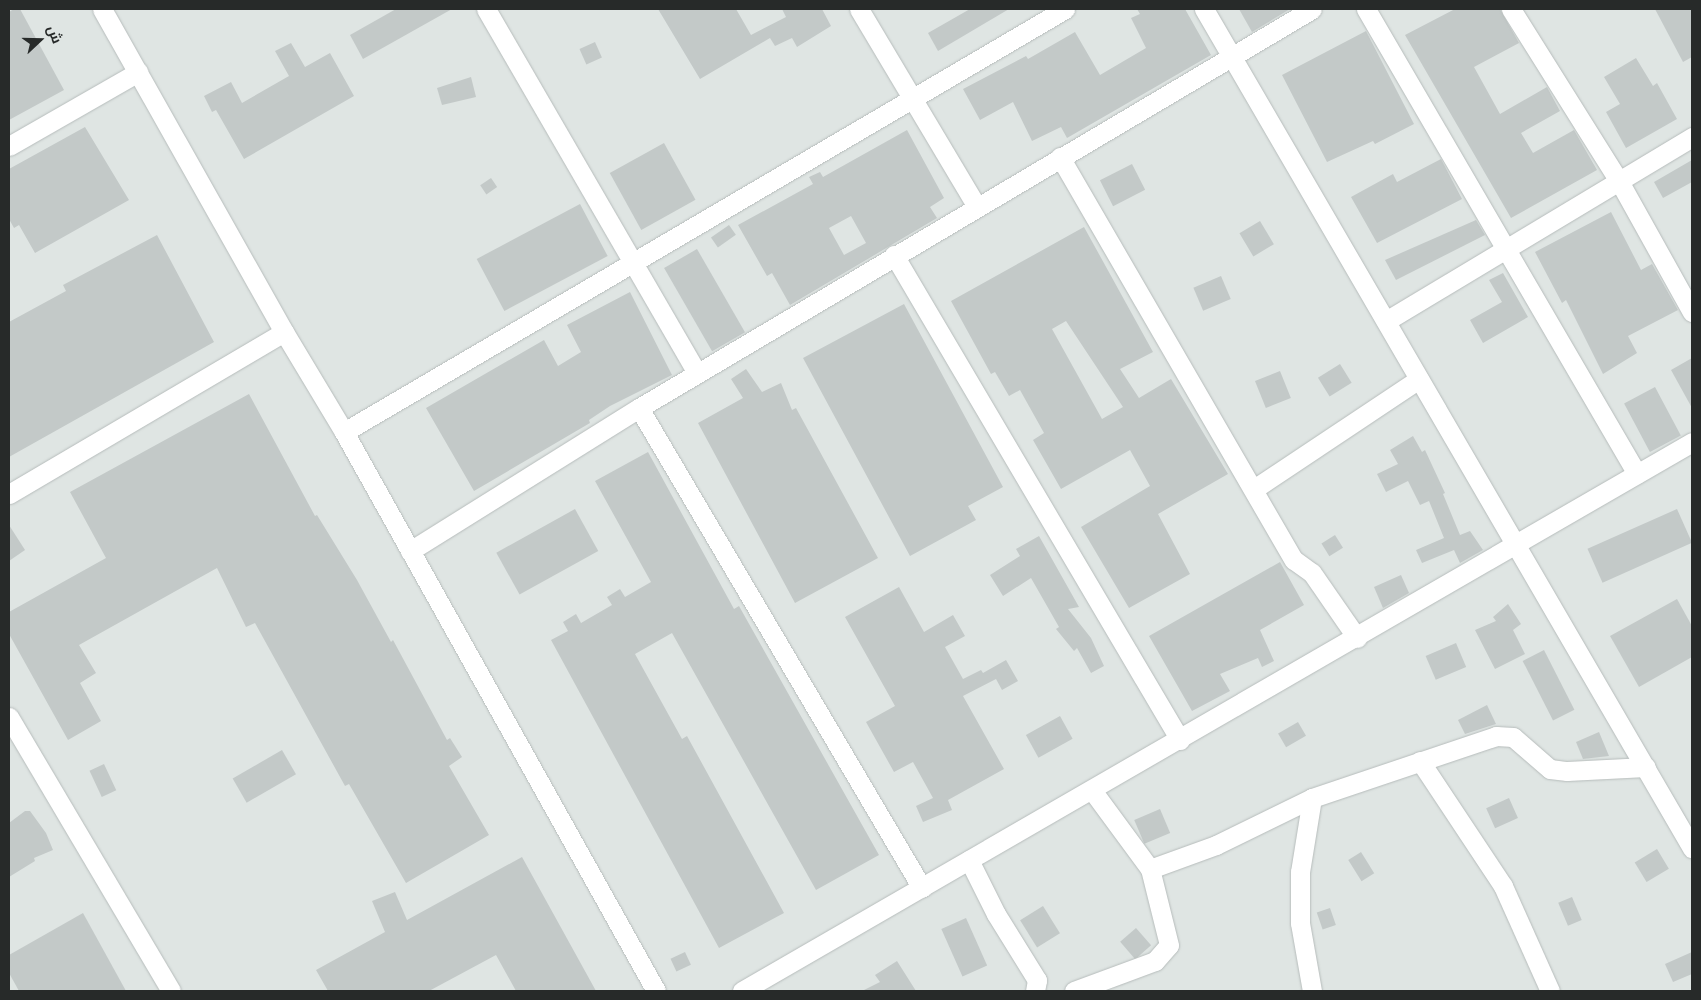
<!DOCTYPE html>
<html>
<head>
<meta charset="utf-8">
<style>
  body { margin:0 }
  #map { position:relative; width:1701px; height:1000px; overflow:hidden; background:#dfe5e3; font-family:"Alegreya Sans",Cairo,sans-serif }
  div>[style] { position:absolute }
  .building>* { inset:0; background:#c3c9c8; transform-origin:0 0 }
  .roads { filter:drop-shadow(0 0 1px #b6bcbb) drop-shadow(0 0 1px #b6bcbb) }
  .minor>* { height:19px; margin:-9.5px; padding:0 9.5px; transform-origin:9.5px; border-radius:9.5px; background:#fff }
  span { translate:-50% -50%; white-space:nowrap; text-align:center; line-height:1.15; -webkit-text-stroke:4px #dfe5e3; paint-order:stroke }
  .frame { position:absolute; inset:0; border:10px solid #272a29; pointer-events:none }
  .north { position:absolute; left:15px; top:15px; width:50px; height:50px; -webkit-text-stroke:4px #dfe5e3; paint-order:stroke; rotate:69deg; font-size:14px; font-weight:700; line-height:20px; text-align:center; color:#272a29 }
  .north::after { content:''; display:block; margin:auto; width:18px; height:22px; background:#272a29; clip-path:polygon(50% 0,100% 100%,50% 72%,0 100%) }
</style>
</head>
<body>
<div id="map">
  <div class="building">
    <i style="clip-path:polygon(14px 9px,20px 9px,64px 90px,9px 120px,9px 12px)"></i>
    <i style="clip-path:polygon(396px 9px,452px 9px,363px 59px,350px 35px)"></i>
    <i style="clip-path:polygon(658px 9px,736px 9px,751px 35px,786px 17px,782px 9px,822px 9px,831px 26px,797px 47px,792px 38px,775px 46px,770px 38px,700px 79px)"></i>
    <i style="clip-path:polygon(970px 9px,1009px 9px,938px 51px,928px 33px)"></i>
    <i style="clip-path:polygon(1137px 9px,1185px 9px,1211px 55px,1067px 138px,1061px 127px,1032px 141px,1013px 102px,980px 120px,963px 89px,1026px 56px,1028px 59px,1075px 32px,1100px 75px,1146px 48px,1131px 18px,1140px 14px)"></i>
    <i style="clip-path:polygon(1239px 9px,1290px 9px,1252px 32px)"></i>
    <i style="clip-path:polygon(1455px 9px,1500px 9px,1519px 43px,1474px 67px,1500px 114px,1547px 87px,1560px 111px,1521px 133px,1533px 153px,1574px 130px,1597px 170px,1511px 218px,1405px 35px)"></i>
    <i style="clip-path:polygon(1655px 9px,1692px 9px,1692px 57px,1683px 62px)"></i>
    <i style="clip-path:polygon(1366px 31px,1414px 124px,1375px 144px,1373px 141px,1327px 162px,1282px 75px)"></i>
    <i style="left:595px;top:42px;width:17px;height:17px;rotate:66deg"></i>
    <i style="clip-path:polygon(291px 43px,305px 67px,330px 53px,354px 96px,244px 159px,216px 110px,212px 112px,204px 96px,231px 82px,242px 103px,289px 76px,275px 51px)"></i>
    <i style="clip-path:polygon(1636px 58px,1653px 86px,1657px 83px,1677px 119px,1626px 148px,1606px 112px,1620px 104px,1604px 77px)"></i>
    <i style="clip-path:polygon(471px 77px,476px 97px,442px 105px,437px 88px)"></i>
    <i style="clip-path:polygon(85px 127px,129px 200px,35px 253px,19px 225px,14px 228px,9px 219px,9px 169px)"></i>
    <i style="clip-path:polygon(evenodd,907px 130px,944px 198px,930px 207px,937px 218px,790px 305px,772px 273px,767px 276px,738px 225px,813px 184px,809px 177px,820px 172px,823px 177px,907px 130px,851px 216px,866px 243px,844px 255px,829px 228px,851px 216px)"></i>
    <i style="left:664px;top:143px;width:65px;height:62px;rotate:61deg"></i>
    <i style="clip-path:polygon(1441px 159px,1462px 199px,1377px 243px,1351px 197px,1393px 174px,1397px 182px)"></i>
    <i style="clip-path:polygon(1692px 160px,1692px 182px,1663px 198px,1654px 182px)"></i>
    <i style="left:1132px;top:164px;width:29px;height:36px;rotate:63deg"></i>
    <i style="left:491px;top:178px;width:11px;height:13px;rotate:56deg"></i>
    <i style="left:580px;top:204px;width:59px;height:117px;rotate:62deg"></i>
    <i style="clip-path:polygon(1611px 212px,1641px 270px,1652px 264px,1678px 310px,1628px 336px,1637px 353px,1603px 374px,1566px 300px,1562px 303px,1535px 252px)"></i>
    <i style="clip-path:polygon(1476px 220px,1485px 235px,1396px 280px,1385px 260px)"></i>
    <i style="left:1260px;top:221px;width:27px;height:24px;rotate:59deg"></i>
    <i style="left:729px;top:225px;width:12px;height:22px;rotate:55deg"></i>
    <i style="clip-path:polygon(evenodd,1084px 227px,1153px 352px,1120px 369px,1139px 398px,1171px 379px,1228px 474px,1158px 514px,1190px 574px,1129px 608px,1081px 527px,1150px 486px,1130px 450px,1061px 489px,1033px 440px,1044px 433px,1020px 390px,1009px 396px,995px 372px,991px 374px,951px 301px,1084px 227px,1066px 321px,1123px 407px,1102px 419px,1052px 329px,1066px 321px)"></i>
    <i style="clip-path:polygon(157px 235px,214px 342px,9px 457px,9px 322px,66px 291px,63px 285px)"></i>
    <i style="left:697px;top:249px;width:96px;height:38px;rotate:60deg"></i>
    <i style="clip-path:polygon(1503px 273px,1528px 317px,1483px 343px,1470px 320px,1502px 302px,1489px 280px)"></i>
    <i style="left:1221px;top:276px;width:25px;height:30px;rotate:67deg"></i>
    <i style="clip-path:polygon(630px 292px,672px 375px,610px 406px,589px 420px,590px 423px,474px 491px,426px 408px,544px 340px,558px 366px,581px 352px,567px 325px)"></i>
    <i style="clip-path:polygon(904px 304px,1003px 487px,968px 506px,976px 520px,910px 556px,803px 358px)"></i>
    <i style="clip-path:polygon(1692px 358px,1692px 408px,1671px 370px)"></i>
    <i style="left:1340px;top:364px;width:22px;height:26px;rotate:58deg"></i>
    <i style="clip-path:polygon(746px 369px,762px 392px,781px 383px,792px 410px,796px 408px,878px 558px,795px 603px,698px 423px,743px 398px,731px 379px)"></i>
    <i style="left:1280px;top:371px;width:29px;height:27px;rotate:68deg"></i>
    <i style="left:1655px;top:387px;width:55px;height:35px;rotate:62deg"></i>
    <i style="clip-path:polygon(249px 394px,315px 516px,317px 515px,357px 580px,391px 642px,393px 640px,447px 740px,450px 738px,462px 757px,449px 766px,489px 835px,406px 883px,349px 784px,345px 786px,255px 623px,246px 627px,217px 568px,79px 645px,96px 673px,80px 683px,101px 721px,68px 740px,9px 634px,9px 612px,106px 558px,70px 492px)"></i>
    <i style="clip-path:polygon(1413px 436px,1422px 452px,1425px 450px,1445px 493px,1443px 494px,1460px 535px,1470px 531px,1483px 550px,1460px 563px,1454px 550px,1422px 563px,1416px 550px,1444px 538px,1429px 501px,1420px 505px,1408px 481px,1386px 492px,1377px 474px,1398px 464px,1390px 450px)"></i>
    <i style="clip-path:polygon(648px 452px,734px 609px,739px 606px,879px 855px,816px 890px,672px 633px,635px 654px,682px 739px,687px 736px,784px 913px,719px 948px,551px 640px,568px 631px,563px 622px,576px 614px,581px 623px,612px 605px,607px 597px,620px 589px,625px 597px,651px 582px,595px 481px)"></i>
    <i style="left:575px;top:509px;width:48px;height:90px;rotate:61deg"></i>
    <i style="left:1677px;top:509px;width:37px;height:98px;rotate:66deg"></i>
    <i style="clip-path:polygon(9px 525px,25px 550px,9px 561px)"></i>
    <i style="left:1335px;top:535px;width:15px;height:16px;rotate:58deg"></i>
    <i style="clip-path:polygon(1039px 536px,1079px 607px,1068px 609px,1091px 638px,1104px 666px,1091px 673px,1077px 648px,1074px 651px,1056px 629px,1059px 627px,1031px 578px,1003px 596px,990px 575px,1020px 556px,1016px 549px)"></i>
    <i style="clip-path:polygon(1280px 562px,1304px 605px,1260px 630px,1274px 661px,1262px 667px,1258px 658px,1220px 674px,1230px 691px,1192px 711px,1149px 636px)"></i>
    <i style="clip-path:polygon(1401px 575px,1409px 593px,1383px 608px,1374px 587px)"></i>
    <i style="clip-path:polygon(899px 587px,924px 632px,953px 615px,965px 636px,945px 647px,963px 679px,981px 670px,983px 673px,1006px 660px,1018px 681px,1002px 690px,996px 679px,963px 696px,1004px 769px,948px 800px,952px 810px,923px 822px,916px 806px,933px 798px,913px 762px,894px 772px,866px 722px,895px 706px,845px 617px)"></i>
    <i style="clip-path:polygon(1677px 599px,1692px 626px,1692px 657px,1639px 687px,1610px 636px)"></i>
    <i style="clip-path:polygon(1508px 604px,1521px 624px,1513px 630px,1525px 654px,1495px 669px,1475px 630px,1496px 621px,1493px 617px)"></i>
    <i style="left:1456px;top:643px;width:26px;height:33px;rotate:67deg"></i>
    <i style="left:1544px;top:650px;width:67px;height:24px;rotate:63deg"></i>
    <i style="clip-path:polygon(1487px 705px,1496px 724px,1465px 734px,1458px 720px)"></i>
    <i style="left:1060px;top:716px;width:26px;height:39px;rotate:61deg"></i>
    <i style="left:1298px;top:722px;width:16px;height:23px;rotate:60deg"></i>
    <i style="clip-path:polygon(1599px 732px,1609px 756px,1583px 759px,1576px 742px)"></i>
    <i style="left:282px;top:750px;width:28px;height:57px;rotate:60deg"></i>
    <i style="left:104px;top:764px;width:29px;height:16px;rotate:65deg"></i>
    <i style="left:1509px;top:798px;width:22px;height:25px;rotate:66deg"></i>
    <i style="left:1160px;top:809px;width:26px;height:28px;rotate:67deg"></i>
    <i style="clip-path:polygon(25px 811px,30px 811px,46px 833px,53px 850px,34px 858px,35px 861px,9px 877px,9px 823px)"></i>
    <i style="left:1657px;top:849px;width:23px;height:26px;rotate:59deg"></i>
    <i style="left:1361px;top:852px;width:25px;height:15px;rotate:58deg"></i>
    <i style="clip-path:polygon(522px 857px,596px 991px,516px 991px,496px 955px,429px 991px,328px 991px,316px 970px,385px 932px,372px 901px,395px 892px,407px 920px)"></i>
    <i style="left:1572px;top:897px;width:25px;height:15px;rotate:67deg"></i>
    <i style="left:1043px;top:906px;width:32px;height:27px;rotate:58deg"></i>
    <i style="left:1330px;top:908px;width:18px;height:14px;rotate:71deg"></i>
    <i style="clip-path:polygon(83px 913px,126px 991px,19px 991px,9px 973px,9px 955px)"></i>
    <i style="left:966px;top:918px;width:52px;height:27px;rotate:66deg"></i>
    <i style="left:1136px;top:928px;width:23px;height:21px;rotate:49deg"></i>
    <i style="left:685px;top:952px;width:14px;height:16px;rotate:65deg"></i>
    <i style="clip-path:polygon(1692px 952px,1692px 974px,1673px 982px,1665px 964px)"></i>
    <i style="clip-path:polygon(897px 961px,916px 991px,862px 991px,880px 982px,875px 975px)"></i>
  </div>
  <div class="roads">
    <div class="minor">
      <i style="left:102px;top:9px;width:371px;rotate:60.6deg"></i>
      <i style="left:284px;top:332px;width:117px;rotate:59deg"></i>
      <i style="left:344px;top:432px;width:640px;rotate:60.83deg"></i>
      <i style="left:486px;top:9px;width:421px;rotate:59.9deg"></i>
      <i style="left:859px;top:9px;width:228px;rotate:59.2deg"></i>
      <i style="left:1204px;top:9px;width:971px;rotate:59.82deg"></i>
      <i style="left:1366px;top:9px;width:538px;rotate:59.77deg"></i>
      <i style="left:1511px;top:9px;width:203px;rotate:57.9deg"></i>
      <i style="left:1619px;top:181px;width:150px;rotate:60.9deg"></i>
      <i style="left:9px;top:146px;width:149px;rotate:-29.8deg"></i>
      <i style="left:1060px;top:157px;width:466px;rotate:59.9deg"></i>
      <i style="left:1294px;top:560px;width:22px;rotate:36deg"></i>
      <i style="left:1312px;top:573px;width:79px;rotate:55.3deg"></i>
      <i style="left:894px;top:255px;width:563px;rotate:59.47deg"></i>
      <i style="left:1386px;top:321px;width:357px;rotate:-31deg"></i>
      <i style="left:639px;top:408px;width:557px;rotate:59.48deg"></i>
      <i style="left:344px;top:432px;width:836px;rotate:-30.4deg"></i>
      <i style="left:1254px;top:489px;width:198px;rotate:-33.7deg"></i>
      <i style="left:9px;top:494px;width:319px;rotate:-30.5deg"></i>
      <i style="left:410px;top:551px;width:270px;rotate:-32deg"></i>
      <i style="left:639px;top:408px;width:782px;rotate:-30.66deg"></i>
      <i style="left:9px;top:717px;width:318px;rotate:59.4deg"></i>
      <i style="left:1420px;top:761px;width:150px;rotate:56.4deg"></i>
      <i style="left:1503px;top:886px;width:115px;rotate:65.9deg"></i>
      <i style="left:969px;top:860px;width:60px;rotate:63.4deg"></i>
      <i style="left:996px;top:914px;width:78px;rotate:58.2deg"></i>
      <i style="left:1037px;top:980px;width:11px;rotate:100deg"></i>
      <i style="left:1150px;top:869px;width:70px;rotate:-20deg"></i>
      <i style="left:1216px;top:845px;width:107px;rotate:-26.1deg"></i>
      <i style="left:1312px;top:798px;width:194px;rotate:-18.6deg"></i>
      <i style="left:1496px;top:736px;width:17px;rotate:3deg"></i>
      <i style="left:1513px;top:737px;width:49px;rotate:40.9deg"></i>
      <i style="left:1550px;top:769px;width:17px;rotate:7deg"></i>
      <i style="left:1567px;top:771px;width:79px;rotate:-2.9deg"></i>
      <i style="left:742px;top:991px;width:1097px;rotate:-30.02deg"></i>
      <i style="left:1074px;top:991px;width:86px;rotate:-20.3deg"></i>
      <i style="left:1155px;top:961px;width:21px;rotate:-49deg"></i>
      <i style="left:1169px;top:945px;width:78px;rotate:-104deg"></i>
      <i style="left:1150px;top:869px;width:98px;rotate:-126.3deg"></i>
      <i style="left:1312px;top:991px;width:69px;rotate:-100deg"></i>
      <i style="left:1300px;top:923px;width:51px;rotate:-90deg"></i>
      <i style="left:1300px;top:872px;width:75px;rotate:-80.8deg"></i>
    </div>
  </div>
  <div class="frame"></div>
  <div class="north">ش</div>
</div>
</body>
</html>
